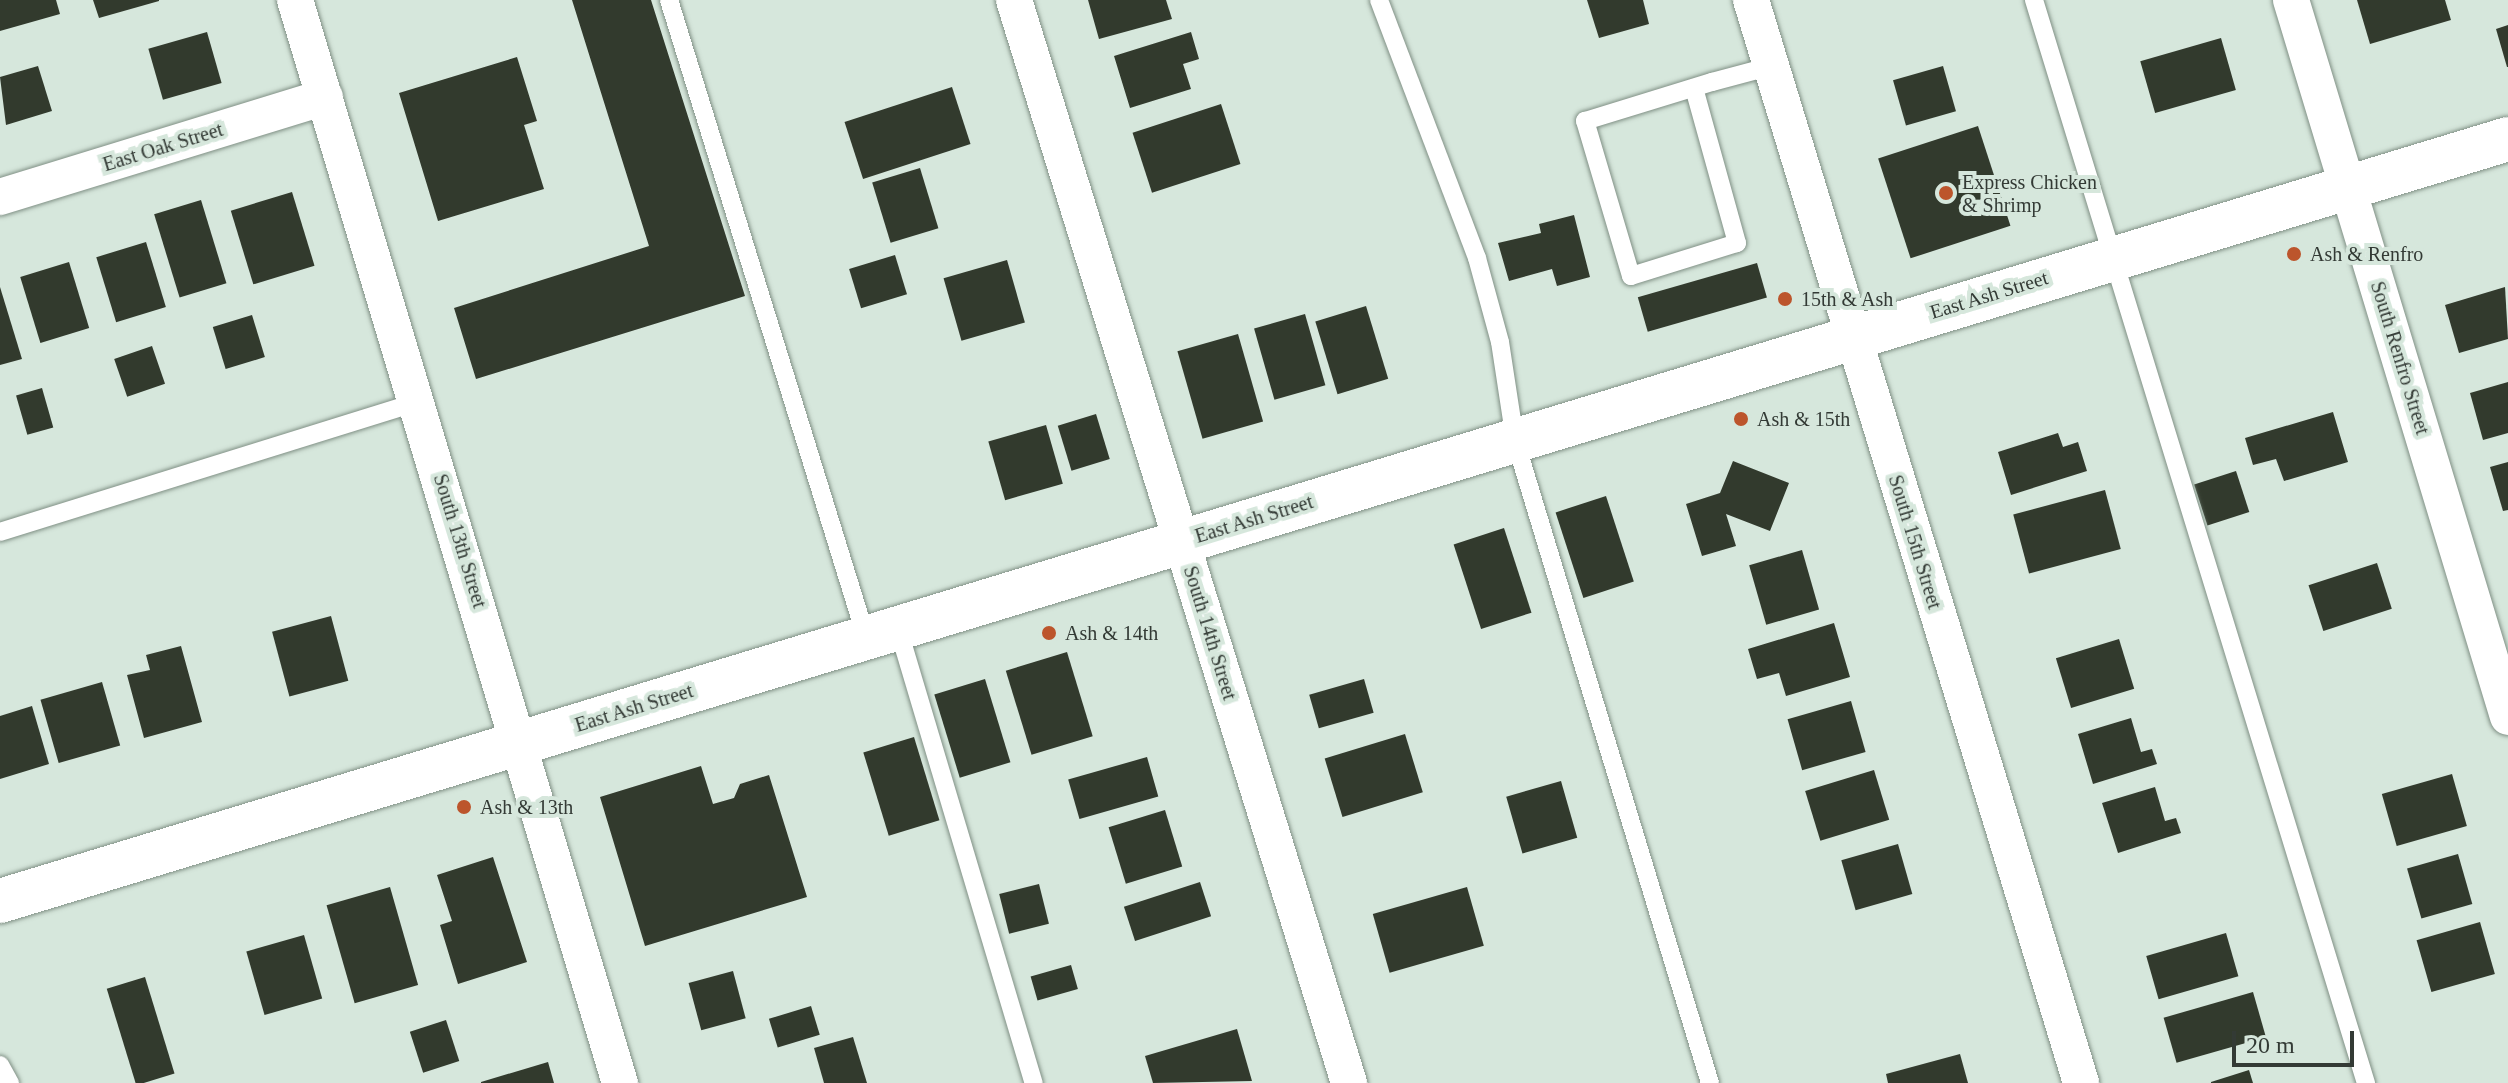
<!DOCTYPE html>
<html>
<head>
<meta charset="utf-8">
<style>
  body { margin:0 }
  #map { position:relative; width:2508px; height:1083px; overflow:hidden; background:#d6e7dc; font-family:Georgia,serif }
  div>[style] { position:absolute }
  .building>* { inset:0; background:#323a2d; transform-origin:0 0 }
  .roads { filter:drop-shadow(0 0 2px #809085) drop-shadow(0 0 2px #809085) }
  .service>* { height:18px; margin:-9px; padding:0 9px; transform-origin:9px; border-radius:9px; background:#fff }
  .minor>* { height:36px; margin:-18px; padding:0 18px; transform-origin:18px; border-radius:18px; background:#fff }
  .tertiary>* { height:44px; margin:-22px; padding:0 22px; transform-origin:22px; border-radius:22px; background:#fff }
  .dots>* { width:22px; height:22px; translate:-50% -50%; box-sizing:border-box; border:4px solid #d6e7dc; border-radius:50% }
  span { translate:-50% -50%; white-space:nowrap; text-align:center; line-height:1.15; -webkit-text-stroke:8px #d6e7dc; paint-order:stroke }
  .street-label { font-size:20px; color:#333a35 }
  .poi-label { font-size:20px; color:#333a35 }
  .left { translate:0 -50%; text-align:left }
  .scale { position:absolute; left:2232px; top:1031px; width:122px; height:36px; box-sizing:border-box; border:4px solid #333a35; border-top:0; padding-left:10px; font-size:24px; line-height:28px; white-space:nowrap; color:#333a35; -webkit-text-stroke:6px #d6e7dc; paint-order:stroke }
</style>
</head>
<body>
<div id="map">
  <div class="building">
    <i style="clip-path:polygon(0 0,56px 0,60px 14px,0 31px)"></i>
    <i style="clip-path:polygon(93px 0,159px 0,159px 1px,99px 18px)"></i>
    <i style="clip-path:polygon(572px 0,651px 0,745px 296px,476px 379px,454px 308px,649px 246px)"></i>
    <i style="clip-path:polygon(1088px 0,1166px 0,1172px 19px,1099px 39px)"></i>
    <i style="clip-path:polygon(1587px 0,1643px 0,1649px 24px,1599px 38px)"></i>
    <i style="clip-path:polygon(2357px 0,2445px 0,2451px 20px,2370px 44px)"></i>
    <i style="clip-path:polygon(2508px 25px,2508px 67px,2507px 67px,2496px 29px)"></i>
    <i style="left:207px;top:32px;width:53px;height:61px;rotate:74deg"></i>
    <i style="clip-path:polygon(1191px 32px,1199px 59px,1183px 64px,1191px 89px,1130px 108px,1114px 56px)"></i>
    <i style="left:2221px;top:38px;width:54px;height:84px;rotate:74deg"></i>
    <i style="clip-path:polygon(517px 57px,537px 121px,524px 125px,544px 189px,438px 221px,399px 93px)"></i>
    <i style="clip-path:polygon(38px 66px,52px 111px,6px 125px,0 77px)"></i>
    <i style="left:1943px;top:66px;width:47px;height:52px;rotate:74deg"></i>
    <i style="left:952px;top:87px;width:60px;height:113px;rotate:72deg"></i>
    <i style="left:1221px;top:104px;width:63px;height:93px;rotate:72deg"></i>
    <i style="left:1978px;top:126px;width:105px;height:105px;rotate:72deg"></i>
    <i style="left:920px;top:168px;width:63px;height:50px;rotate:73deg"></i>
    <i style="left:292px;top:192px;width:77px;height:64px;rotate:73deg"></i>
    <i style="left:201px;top:200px;width:87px;height:49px;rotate:73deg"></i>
    <i style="clip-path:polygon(1574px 215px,1590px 277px,1557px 286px,1552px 269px,1509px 281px,1498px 243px,1541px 233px,1539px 224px)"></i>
    <i style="left:146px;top:242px;width:68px;height:52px;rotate:73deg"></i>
    <i style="left:895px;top:255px;width:41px;height:48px;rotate:73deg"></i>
    <i style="left:1007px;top:260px;width:65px;height:66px;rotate:74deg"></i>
    <i style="left:69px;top:262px;width:69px;height:51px;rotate:73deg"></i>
    <i style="left:1757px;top:263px;width:36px;height:124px;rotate:74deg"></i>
    <i style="clip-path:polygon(0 287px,22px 359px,0 365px)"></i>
    <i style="clip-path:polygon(2505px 287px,2508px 339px,2459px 353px,2445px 305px)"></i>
    <i style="left:1366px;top:306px;width:76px;height:53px;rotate:73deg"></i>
    <i style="left:1305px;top:314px;width:74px;height:53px;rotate:74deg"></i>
    <i style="left:252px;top:315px;width:44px;height:41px;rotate:73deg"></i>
    <i style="left:1238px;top:334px;width:91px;height:63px;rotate:74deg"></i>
    <i style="left:152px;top:346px;width:40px;height:40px;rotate:71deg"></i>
    <i style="clip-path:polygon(2508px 382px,2508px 433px,2483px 440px,2470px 393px)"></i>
    <i style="left:42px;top:388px;width:41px;height:27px;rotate:74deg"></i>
    <i style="clip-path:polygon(2333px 412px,2348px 462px,2284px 481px,2276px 459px,2253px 465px,2245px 438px)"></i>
    <i style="left:1096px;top:414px;width:47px;height:40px;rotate:73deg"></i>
    <i style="left:1046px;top:425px;width:61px;height:60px;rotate:74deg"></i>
    <i style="clip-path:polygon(2058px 433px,2063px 447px,2078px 442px,2087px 471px,2011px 495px,1998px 452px)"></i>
    <i style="clip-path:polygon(1733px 461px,1789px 483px,1770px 531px,1726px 514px,1736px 546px,1702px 556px,1686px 504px,1720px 493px)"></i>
    <i style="clip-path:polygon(2508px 462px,2508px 510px,2503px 511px,2490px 467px)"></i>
    <i style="left:2236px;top:471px;width:43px;height:44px;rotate:72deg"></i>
    <i style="left:2105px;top:490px;width:61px;height:95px;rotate:75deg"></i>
    <i style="left:1606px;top:496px;width:90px;height:53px;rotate:72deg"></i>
    <i style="left:1504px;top:528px;width:89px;height:53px;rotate:72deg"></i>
    <i style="left:1802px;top:550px;width:62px;height:55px;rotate:74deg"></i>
    <i style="left:2377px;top:563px;width:48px;height:72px;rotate:72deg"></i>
    <i style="left:331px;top:616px;width:67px;height:61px;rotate:75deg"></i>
    <i style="clip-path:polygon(1834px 623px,1850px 677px,1786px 696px,1779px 673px,1757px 679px,1748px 649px)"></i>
    <i style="left:2119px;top:639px;width:52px;height:66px;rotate:73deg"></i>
    <i style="clip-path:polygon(181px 646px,202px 722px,144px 738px,127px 675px,150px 670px,146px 655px)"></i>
    <i style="left:1067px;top:652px;width:88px;height:64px;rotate:73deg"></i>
    <i style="left:985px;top:679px;width:87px;height:53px;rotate:73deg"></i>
    <i style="left:1364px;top:679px;width:35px;height:57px;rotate:74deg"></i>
    <i style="left:102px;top:682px;width:66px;height:64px;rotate:74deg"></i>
    <i style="left:1851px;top:701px;width:53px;height:66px;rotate:74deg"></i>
    <i style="clip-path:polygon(32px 706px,49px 764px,0 779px,0 716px)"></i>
    <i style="clip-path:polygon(2131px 718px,2141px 752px,2152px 749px,2157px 764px,2093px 784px,2078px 734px)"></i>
    <i style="left:1405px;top:734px;width:61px;height:84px;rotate:73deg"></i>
    <i style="left:914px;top:737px;width:87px;height:53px;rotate:73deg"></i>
    <i style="left:1147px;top:757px;width:41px;height:82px;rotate:74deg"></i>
    <i style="clip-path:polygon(701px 766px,713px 804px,734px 798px,740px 784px,769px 775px,807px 897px,645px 946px,600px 797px)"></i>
    <i style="left:1874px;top:770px;width:52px;height:72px;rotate:73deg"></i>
    <i style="left:2452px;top:774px;width:54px;height:73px;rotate:74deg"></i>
    <i style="left:1561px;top:781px;width:59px;height:57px;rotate:74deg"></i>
    <i style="clip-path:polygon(2155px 787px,2165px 821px,2176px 818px,2181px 833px,2118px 853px,2102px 803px)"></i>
    <i style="left:1165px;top:810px;width:59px;height:59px;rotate:73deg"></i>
    <i style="left:1898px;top:844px;width:52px;height:59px;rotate:74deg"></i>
    <i style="left:2458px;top:854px;width:52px;height:53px;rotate:74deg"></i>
    <i style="clip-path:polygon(493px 857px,527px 962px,458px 984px,440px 925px,452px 921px,437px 875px)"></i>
    <i style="left:1200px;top:882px;width:36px;height:80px;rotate:72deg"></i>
    <i style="left:1039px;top:884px;width:41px;height:41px;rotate:76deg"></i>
    <i style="left:390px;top:887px;width:102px;height:66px;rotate:74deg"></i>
    <i style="left:1467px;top:887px;width:61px;height:98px;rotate:74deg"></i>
    <i style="left:2480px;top:922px;width:54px;height:66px;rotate:74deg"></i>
    <i style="left:2226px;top:933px;width:45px;height:83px;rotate:74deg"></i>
    <i style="left:304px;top:935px;width:66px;height:60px;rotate:74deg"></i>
    <i style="left:1071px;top:965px;width:25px;height:42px;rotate:74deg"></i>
    <i style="left:733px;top:971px;width:49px;height:46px;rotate:75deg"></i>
    <i style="left:145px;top:977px;width:101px;height:40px;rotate:73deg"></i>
    <i style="left:2253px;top:992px;width:47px;height:93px;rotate:74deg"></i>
    <i style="left:811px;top:1006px;width:30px;height:44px;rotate:73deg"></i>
    <i style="left:446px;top:1020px;width:43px;height:38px;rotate:72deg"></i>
    <i style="clip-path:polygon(1237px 1029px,1252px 1081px,1153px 1083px,1145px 1056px)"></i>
    <i style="clip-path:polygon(853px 1037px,867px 1083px,824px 1083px,814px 1048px)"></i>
    <i style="clip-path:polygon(1960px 1054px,1968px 1083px,1888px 1083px,1886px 1074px)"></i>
    <i style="clip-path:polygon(548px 1062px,554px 1083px,481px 1083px,481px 1082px)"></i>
    <i style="clip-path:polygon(2249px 1070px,2253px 1083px,2211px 1083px,2211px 1082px)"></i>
  </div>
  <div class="roads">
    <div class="service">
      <i style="left:669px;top:0;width:667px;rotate:72.82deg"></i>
      <i style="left:1379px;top:0;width:276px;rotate:69.2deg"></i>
      <i style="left:1477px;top:258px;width:87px;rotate:74.7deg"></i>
      <i style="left:1500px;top:342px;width:99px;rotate:81.3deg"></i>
      <i style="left:1515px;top:440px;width:672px;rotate:73.13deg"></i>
      <i style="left:2034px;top:0;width:1133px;rotate:72.96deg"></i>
      <i style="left:1694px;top:88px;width:161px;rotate:74.5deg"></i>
      <i style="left:1737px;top:243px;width:111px;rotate:162.7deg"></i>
      <i style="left:1631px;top:276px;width:162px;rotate:-106.5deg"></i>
      <i style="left:1585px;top:121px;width:133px;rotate:-17.1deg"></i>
      <i style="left:1712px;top:82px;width:62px;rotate:-14.9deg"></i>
      <i style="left:0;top:532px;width:437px;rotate:-17.3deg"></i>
      <i style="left:898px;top:628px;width:475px;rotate:73.4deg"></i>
      <i style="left:0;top:1065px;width:21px;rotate:61deg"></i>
    </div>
    <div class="minor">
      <i style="left:295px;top:0;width:1131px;rotate:73.3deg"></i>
      <i style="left:1014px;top:0;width:1134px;rotate:72.81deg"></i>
      <i style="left:1751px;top:0;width:1132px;rotate:73.05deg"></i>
      <i style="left:2291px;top:0;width:749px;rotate:73.16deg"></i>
      <i style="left:0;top:197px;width:340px;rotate:-17.1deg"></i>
    </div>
    <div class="tertiary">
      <i style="left:0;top:901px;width:2621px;rotate:-16.9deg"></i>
    </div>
  </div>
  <div class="dots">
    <i style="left:1946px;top:193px;background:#bc552c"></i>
    <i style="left:2294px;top:254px;background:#bc552c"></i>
    <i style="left:1785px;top:299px;background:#bc552c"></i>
    <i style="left:1741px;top:419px;background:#bc552c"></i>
    <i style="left:1049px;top:633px;background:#bc552c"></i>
    <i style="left:464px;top:807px;background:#bc552c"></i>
  </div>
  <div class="street-label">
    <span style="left:163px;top:147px;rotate:-17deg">East Oak Street</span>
    <span style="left:1989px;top:295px;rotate:-17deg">East Ash Street</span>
    <span style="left:2400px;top:358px;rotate:73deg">South Renfro Street</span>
    <span style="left:1254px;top:519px;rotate:-17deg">East Ash Street</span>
    <span style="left:460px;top:541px;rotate:73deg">South 13th Street</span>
    <span style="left:1915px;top:542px;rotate:73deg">South 15th Street</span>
    <span style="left:1210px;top:633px;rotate:73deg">South 14th Street</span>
    <span style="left:634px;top:708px;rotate:-17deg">East Ash Street</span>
  </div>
  <div class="poi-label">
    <span class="left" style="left:1962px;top:194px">Express Chicken<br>&amp; Shrimp</span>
    <span class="left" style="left:2310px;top:254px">Ash &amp; Renfro</span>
    <span class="left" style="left:1801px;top:299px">15th &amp; Ash</span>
    <span class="left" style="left:1757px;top:419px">Ash &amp; 15th</span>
    <span class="left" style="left:1065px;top:633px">Ash &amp; 14th</span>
    <span class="left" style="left:480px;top:807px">Ash &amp; 13th</span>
  </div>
  <div class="scale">20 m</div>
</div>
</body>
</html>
